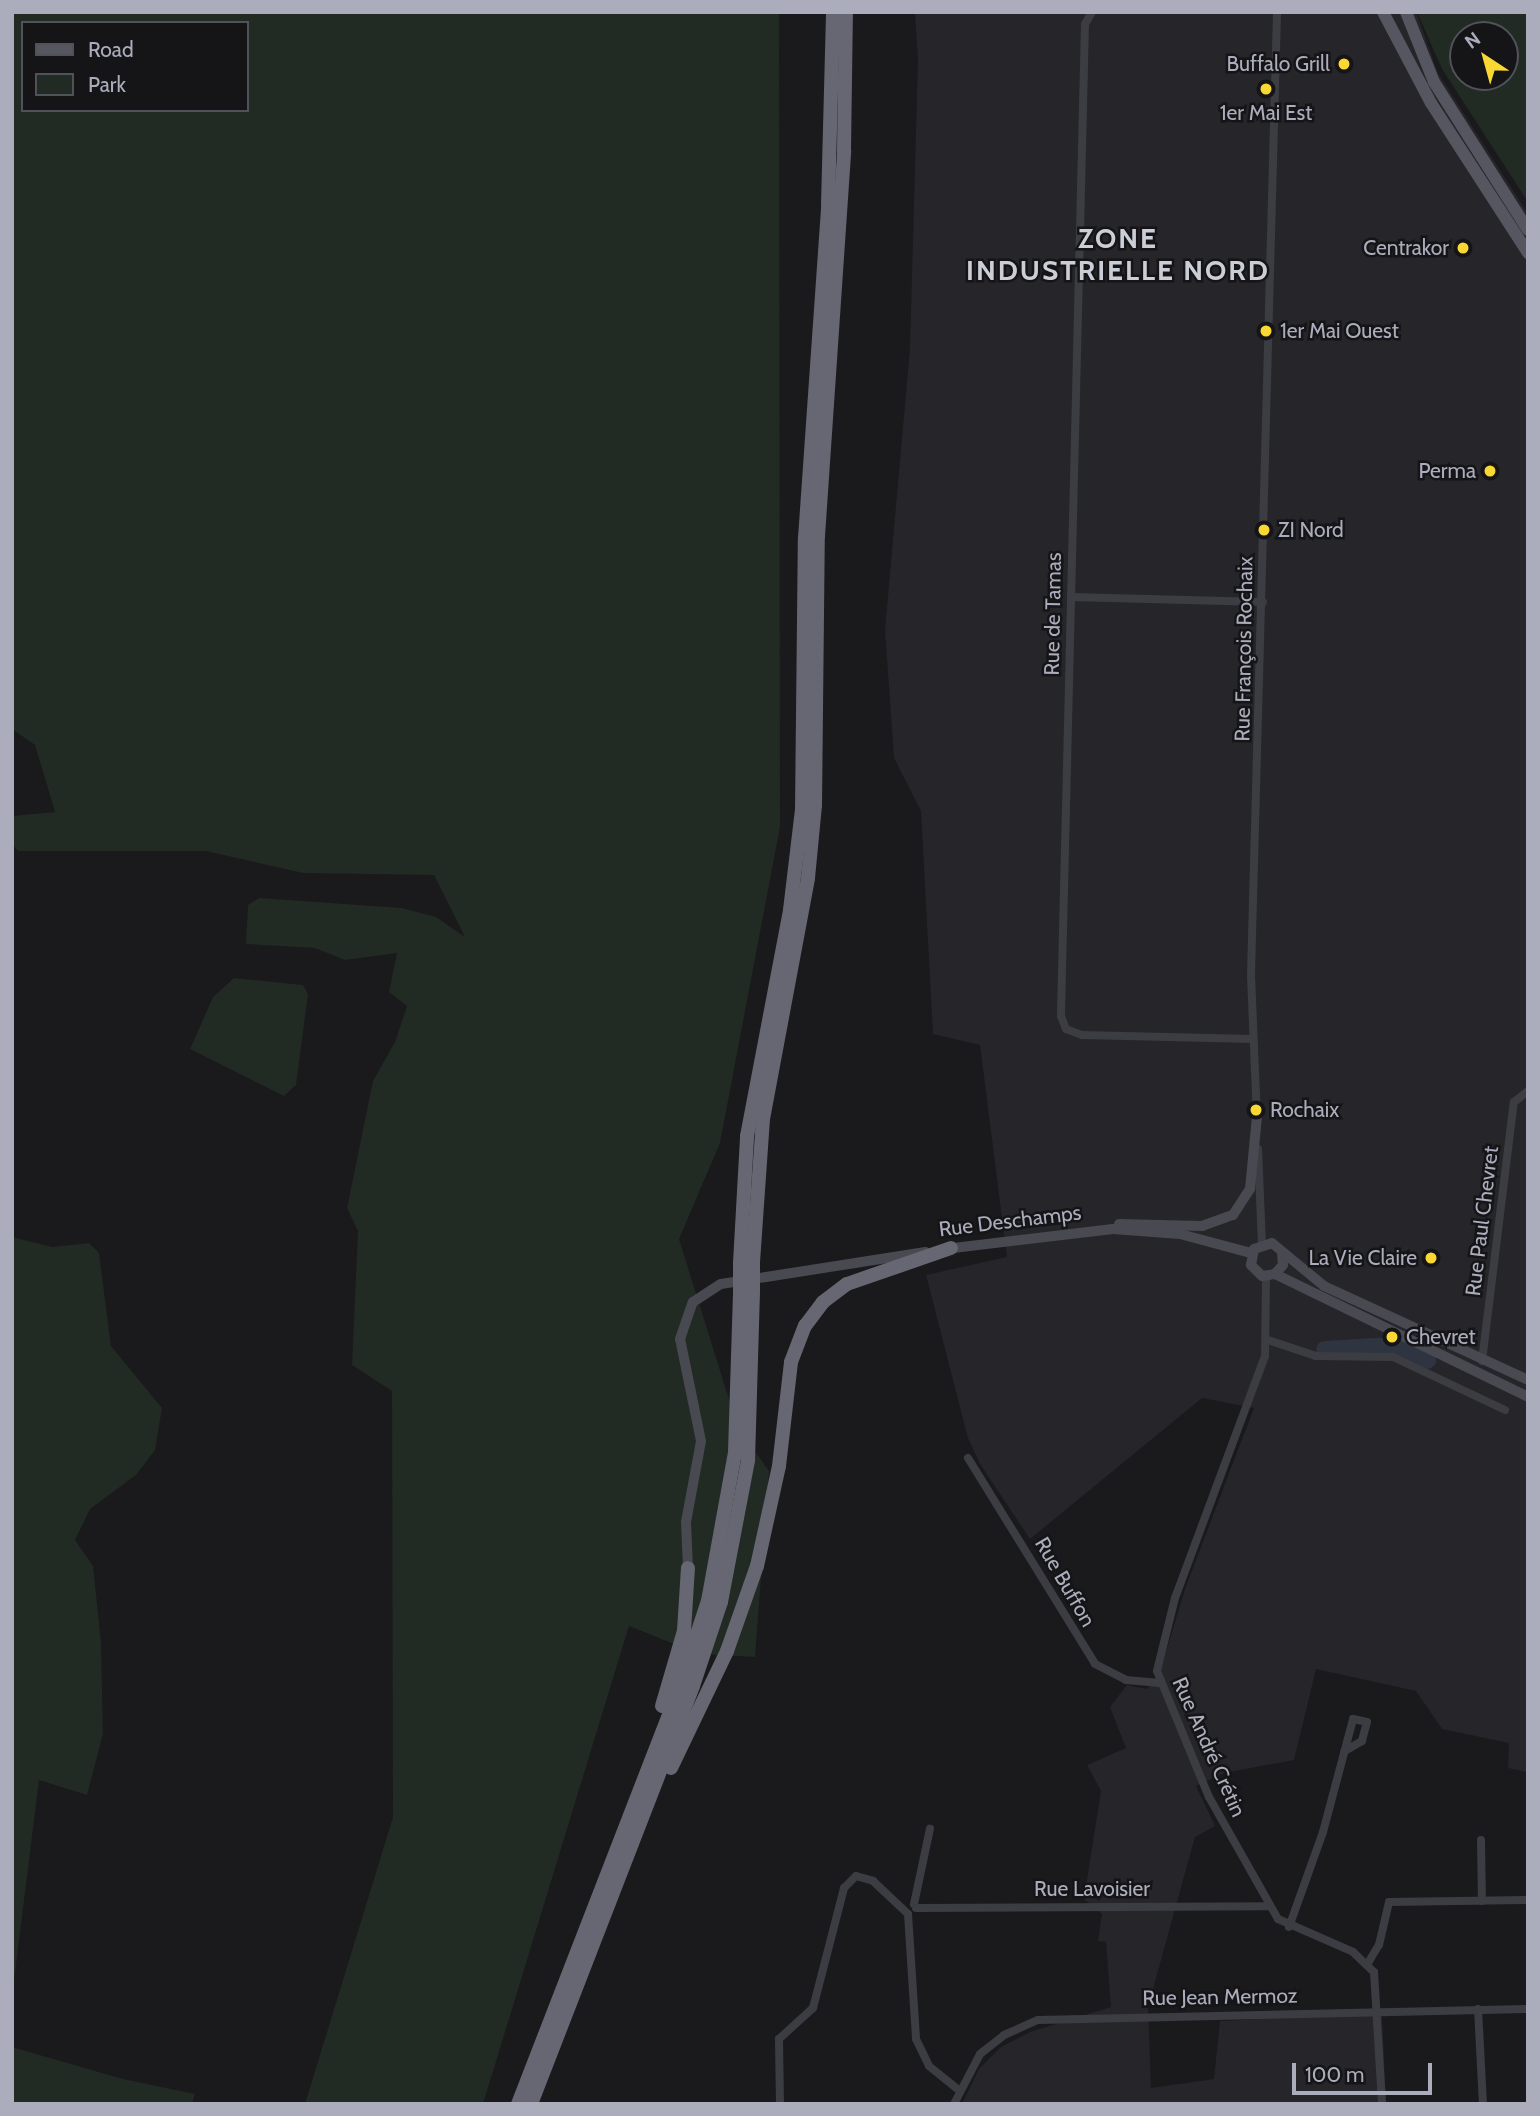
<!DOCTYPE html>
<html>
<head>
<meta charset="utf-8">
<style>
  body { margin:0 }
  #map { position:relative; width:1540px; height:2116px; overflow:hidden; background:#1a191c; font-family:Cabin,sans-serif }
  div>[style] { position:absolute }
  .built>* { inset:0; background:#262529 }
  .green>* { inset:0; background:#212a23 }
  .river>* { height:18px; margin:-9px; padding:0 9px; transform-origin:9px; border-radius:9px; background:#2e3541 }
  .minor>* { height:8px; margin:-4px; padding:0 4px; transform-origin:4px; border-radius:4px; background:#3c3c43 }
  .secondary>* { height:10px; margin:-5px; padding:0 5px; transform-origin:5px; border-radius:5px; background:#484951 }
  .primary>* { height:12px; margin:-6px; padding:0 6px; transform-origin:6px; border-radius:6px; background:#565660 }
  .motorway>* { height:14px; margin:-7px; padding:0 7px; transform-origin:7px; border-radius:7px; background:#666772 }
  .motorway-bridge>* { height:14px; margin:-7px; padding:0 7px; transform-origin:7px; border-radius:7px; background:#666772 }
  .dots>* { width:19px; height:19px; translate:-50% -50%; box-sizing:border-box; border:4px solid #151417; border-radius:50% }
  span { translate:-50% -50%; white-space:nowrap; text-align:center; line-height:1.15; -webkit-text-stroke:5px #151417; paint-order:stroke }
  .poi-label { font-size:21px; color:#abadbc }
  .right { translate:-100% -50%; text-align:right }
  .left { translate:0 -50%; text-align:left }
  .street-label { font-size:21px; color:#abadbc }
  .district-label { font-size:28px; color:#ccced7; font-weight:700; letter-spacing:2px }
  .frame { position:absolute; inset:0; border:14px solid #abadbc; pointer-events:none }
  .legend { position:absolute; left:21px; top:21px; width:228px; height:91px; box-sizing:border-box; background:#151417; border:2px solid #515159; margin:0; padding:9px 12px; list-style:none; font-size:21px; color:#abadbc }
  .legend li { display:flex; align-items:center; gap:14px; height:35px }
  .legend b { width:35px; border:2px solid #515159 }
  .north { position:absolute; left:1449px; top:21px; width:70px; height:70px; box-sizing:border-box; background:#151417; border:2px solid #515159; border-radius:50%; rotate:324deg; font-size:19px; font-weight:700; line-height:28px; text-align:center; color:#abadbc }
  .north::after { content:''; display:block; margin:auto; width:24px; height:32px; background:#fad833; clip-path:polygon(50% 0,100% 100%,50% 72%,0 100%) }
  .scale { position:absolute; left:1292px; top:2063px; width:140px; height:32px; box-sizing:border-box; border:4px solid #abadbc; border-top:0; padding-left:9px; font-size:21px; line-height:24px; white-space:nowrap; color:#abadbc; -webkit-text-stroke:5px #151417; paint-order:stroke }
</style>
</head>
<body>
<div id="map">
  <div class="built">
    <i style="clip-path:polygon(915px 12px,1416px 12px,1438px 73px,1528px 214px,1527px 1772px,1508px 1768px,1509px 1743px,1442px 1729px,1416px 1691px,1316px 1669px,1294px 1760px,1224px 1773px,1196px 1786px,1215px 1826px,1195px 1837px,1148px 2007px,1151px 2088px,1214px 2079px,1220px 2021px,1382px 2013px,1386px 2104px,962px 2104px,979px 2069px,1001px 2047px,1030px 2032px,1111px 2007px,1106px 1942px,1098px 1941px,1102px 1914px,1084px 1899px,1101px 1791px,1087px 1765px,1126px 1748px,1110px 1707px,1127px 1685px,1147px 1689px,1160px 1672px,1185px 1589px,1254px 1408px,1202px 1398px,1030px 1539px,980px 1464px,968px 1438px,926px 1275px,1007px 1257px,980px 1045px,933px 1034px,921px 811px,894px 758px,885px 630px,910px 348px,918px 59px)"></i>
  </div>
  <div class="green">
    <i style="clip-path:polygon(evenodd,12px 12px,779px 12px,780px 827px,720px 1143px,679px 1239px,738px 1428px,769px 1471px,755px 1657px,699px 1654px,629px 1626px,483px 2104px,305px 2104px,393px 1817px,392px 1391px,352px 1365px,358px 1231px,347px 1208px,373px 1081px,395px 1042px,407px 1006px,389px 992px,397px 953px,345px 960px,315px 948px,246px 944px,248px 905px,259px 898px,402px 908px,436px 917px,465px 937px,434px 875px,303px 873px,206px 851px,18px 851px,12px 844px,12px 816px,55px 812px,35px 745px,12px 729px,12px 12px,23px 23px,247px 23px,247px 110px,23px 110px,23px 23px)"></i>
    <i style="clip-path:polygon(evenodd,1417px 12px,1528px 12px,1528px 202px,1442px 69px,1417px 12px,1463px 35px,1505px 35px,1505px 77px,1463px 77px,1463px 35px)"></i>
    <i style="clip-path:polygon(234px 978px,303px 985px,308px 994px,296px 1085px,284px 1096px,190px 1049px,213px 997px)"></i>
    <i style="clip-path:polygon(12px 1237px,52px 1247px,89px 1243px,99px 1253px,111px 1346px,162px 1408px,155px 1450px,136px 1475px,90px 1509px,75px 1540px,93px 1566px,101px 1642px,103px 1734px,87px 1795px,39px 1780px,12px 1997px)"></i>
    <i style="clip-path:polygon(12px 2047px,123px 2079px,195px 2094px,192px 2104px,12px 2104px)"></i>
  </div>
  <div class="river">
    <i style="left:1325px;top:1350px;width:68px;rotate:-3.4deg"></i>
    <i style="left:1393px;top:1346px;width:37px;rotate:22deg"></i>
  </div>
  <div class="minor">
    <i style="left:1092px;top:12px;width:14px;rotate:120deg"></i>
    <i style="left:1085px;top:24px;width:992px;rotate:91.39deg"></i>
    <i style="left:1061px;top:1016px;width:14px;rotate:69deg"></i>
    <i style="left:1066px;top:1029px;width:17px;rotate:21deg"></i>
    <i style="left:1082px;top:1035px;width:171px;rotate:1.3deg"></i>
    <i style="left:1071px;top:597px;width:192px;rotate:1.5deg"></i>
    <i style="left:1257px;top:1119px;width:145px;rotate:-92.4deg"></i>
    <i style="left:1251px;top:974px;width:962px;rotate:-88.45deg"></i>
    <i style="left:1258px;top:1149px;width:95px;rotate:87.6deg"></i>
    <i style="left:1266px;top:1276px;width:80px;rotate:90.7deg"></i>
    <i style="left:1265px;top:1356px;width:258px;rotate:110.4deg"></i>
    <i style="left:1175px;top:1598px;width:75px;rotate:103.9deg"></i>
    <i style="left:1157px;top:1671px;width:136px;rotate:67.6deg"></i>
    <i style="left:1209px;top:1797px;width:140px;rotate:60.5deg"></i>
    <i style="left:1278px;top:1919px;width:82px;rotate:23.7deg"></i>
    <i style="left:1353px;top:1952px;width:29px;rotate:44deg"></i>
    <i style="left:1374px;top:1972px;width:132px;rotate:86.5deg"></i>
    <i style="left:1268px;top:1340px;width:51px;rotate:18.4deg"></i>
    <i style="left:1316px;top:1356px;width:77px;rotate:0.7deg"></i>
    <i style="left:1393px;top:1357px;width:124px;rotate:25.3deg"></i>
    <i style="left:1482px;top:1361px;width:261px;rotate:-83deg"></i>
    <i style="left:1514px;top:1102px;width:18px;rotate:-38deg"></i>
    <i style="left:968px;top:1458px;width:242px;rotate:58.3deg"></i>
    <i style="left:1095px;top:1664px;width:35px;rotate:27deg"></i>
    <i style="left:1126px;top:1680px;width:34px;rotate:5deg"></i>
    <i style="left:1481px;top:1840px;width:61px;rotate:89.1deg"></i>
    <i style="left:914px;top:1904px;width:77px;rotate:-78deg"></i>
    <i style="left:916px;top:1908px;width:353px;rotate:-0.3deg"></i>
    <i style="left:1289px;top:1927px;width:101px;rotate:-70.3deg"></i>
    <i style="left:1323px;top:1832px;width:117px;rotate:-75.1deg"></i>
    <i style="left:1353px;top:1719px;width:14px;rotate:12deg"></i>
    <i style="left:1367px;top:1722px;width:20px;rotate:105deg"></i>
    <i style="left:1362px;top:1741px;width:20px;rotate:150deg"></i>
    <i style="left:1368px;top:1963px;width:21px;rotate:-59deg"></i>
    <i style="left:1379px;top:1945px;width:44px;rotate:-76.9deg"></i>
    <i style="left:1389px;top:1902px;width:139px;rotate:-0.8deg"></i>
    <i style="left:1478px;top:2009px;width:95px;rotate:87deg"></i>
    <i style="left:780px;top:2104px;width:65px;rotate:-90.9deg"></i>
    <i style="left:779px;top:2039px;width:46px;rotate:-42.4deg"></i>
    <i style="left:813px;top:2008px;width:124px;rotate:-75.5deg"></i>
    <i style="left:844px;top:1888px;width:17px;rotate:-45deg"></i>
    <i style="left:856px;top:1876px;width:18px;rotate:16deg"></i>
    <i style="left:873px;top:1881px;width:48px;rotate:43.3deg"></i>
    <i style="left:908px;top:1914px;width:125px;rotate:86.3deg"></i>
    <i style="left:916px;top:2039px;width:30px;rotate:64deg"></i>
    <i style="left:929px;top:2066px;width:38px;rotate:39deg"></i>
    <i style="left:954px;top:2104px;width:56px;rotate:-62.5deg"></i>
    <i style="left:980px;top:2054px;width:31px;rotate:-38deg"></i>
    <i style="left:1004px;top:2035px;width:37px;rotate:-24deg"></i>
    <i style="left:1038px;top:2020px;width:490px;rotate:-1.3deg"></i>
  </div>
  <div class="secondary">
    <i style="left:1119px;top:1224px;width:83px;rotate:1.4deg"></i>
    <i style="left:1202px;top:1226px;width:33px;rotate:-20deg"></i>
    <i style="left:1233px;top:1215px;width:31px;rotate:-57deg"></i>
    <i style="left:1250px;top:1189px;width:73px;rotate:-84.5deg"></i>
    <i style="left:945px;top:1249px;width:169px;rotate:-6.8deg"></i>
    <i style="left:1113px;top:1229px;width:67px;rotate:4.3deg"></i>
    <i style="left:1180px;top:1234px;width:73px;rotate:15deg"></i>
    <i style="left:1282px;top:1252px;width:13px;rotate:86deg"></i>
    <i style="left:1283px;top:1265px;width:12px;rotate:132deg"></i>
    <i style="left:1275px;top:1274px;width:13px;rotate:171deg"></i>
    <i style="left:1262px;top:1276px;width:16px;rotate:-135deg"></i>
    <i style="left:1251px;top:1265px;width:16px;rotate:-79deg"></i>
    <i style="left:1254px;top:1249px;width:19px;rotate:-18deg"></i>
    <i style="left:1272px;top:1243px;width:67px;rotate:39.6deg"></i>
    <i style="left:1324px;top:1286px;width:225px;rotate:24.7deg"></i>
    <i style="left:1275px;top:1274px;width:281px;rotate:25.9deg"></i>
    <i style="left:688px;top:1568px;width:46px;rotate:-92.5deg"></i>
    <i style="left:686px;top:1522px;width:82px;rotate:-79.5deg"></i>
    <i style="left:701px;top:1441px;width:104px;rotate:-101.6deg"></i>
    <i style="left:680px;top:1339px;width:39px;rotate:-71deg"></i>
    <i style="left:693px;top:1302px;width:33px;rotate:-33deg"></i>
    <i style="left:721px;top:1284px;width:207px;rotate:-8.9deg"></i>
  </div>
  <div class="primary">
    <i style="left:1383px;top:12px;width:103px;rotate:62.2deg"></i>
    <i style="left:1431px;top:103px;width:179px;rotate:57.1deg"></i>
    <i style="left:1406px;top:12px;width:75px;rotate:68.2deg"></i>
    <i style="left:1434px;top:82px;width:175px;rotate:57.6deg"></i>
  </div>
  <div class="motorway">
    <i style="left:753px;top:1262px;width:143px;rotate:-86deg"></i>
    <i style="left:763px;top:1119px;width:245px;rotate:-79.4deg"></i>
    <i style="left:808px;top:878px;width:73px;rotate:-84.5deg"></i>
    <i style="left:815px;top:805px;width:269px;rotate:-89.4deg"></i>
    <i style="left:818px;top:536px;width:386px;rotate:-86.1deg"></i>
    <i style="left:844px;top:151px;width:139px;rotate:-89.2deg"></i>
    <i style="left:740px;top:1263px;width:127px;rotate:-86.8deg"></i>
    <i style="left:747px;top:1136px;width:230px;rotate:-79.2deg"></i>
    <i style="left:790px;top:910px;width:101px;rotate:-83.2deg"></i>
    <i style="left:802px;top:810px;width:272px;rotate:-89.4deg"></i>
    <i style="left:805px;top:538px;width:334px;rotate:-86deg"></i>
    <i style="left:828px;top:205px;width:193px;rotate:-88.5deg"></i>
    <i style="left:662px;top:1706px;width:78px;rotate:-73.7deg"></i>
    <i style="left:684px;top:1631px;width:63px;rotate:-86.4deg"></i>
    <i style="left:671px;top:1768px;width:130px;rotate:-64.4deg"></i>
    <i style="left:727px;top:1651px;width:90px;rotate:-70.6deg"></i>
    <i style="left:757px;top:1566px;width:102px;rotate:-77.6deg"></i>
    <i style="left:779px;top:1466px;width:105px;rotate:-83.4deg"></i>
    <i style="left:791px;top:1362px;width:39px;rotate:-69deg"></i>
    <i style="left:805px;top:1326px;width:30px;rotate:-53deg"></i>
    <i style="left:823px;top:1302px;width:30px;rotate:-37deg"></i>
    <i style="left:847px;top:1284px;width:110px;rotate:-19.1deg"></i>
    <i style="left:518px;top:2104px;width:451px;rotate:-68.8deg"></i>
    <i style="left:681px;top:1683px;width:86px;rotate:-71.8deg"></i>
    <i style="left:708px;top:1601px;width:151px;rotate:-79.7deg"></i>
    <i style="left:735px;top:1452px;width:158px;rotate:-88.2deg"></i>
    <i style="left:531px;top:2104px;width:448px;rotate:-68.8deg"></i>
    <i style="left:693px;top:1686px;width:89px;rotate:-71.6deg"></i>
    <i style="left:721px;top:1602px;width:145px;rotate:-79.2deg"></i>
    <i style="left:748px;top:1460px;width:168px;rotate:-88.3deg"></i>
  </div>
  <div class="motorway-bridge">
    <i style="left:753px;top:1292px;width:30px;rotate:-90deg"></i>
    <i style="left:740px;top:1294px;width:31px;rotate:-90deg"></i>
  </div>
  <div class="dots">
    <i style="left:1344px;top:64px;background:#fad833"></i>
    <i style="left:1266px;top:89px;background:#fad833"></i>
    <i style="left:1463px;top:248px;background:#fad833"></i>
    <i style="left:1266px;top:331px;background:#fad833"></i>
    <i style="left:1490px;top:471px;background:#fad833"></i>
    <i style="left:1264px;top:530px;background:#fad833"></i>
    <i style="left:1256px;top:1110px;background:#fad833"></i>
    <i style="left:1431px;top:1258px;background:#fad833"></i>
    <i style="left:1392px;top:1337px;background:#fad833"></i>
  </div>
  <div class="poi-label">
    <span class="right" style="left:1330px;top:64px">Buffalo Grill</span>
    <span style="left:1266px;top:113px">1er Mai Est</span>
    <span class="right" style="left:1449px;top:248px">Centrakor</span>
    <span class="left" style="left:1280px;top:331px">1er Mai Ouest</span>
    <span class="right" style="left:1476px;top:471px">Perma</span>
    <span class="left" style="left:1278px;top:530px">ZI Nord</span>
    <span class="left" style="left:1270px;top:1110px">Rochaix</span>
    <span class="right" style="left:1417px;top:1258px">La Vie Claire</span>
    <span class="left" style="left:1406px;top:1337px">Chevret</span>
  </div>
  <div class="street-label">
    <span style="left:1053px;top:614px;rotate:-89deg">Rue de Tamas</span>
    <span style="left:1244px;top:649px;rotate:-89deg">Rue François Rochaix</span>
    <span style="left:1010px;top:1221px;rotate:-7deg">Rue Deschamps</span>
    <span style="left:1482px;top:1221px;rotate:-83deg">Rue Paul Chevret</span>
    <span style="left:1065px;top:1582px;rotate:60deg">Rue Buffon</span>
    <span style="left:1209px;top:1747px;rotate:66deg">Rue André Crétin</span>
    <span style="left:1092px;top:1889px">Rue Lavoisier</span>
    <span style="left:1220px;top:1997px;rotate:-1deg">Rue Jean Mermoz</span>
  </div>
  <div class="district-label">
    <span style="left:1118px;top:254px">ZONE<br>INDUSTRIELLE NORD</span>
  </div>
  <div class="frame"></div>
  <ul class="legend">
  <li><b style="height:9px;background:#565660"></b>Road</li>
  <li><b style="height:19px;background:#212a23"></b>Park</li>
  </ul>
  <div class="north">N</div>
  <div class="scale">100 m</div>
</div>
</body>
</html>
